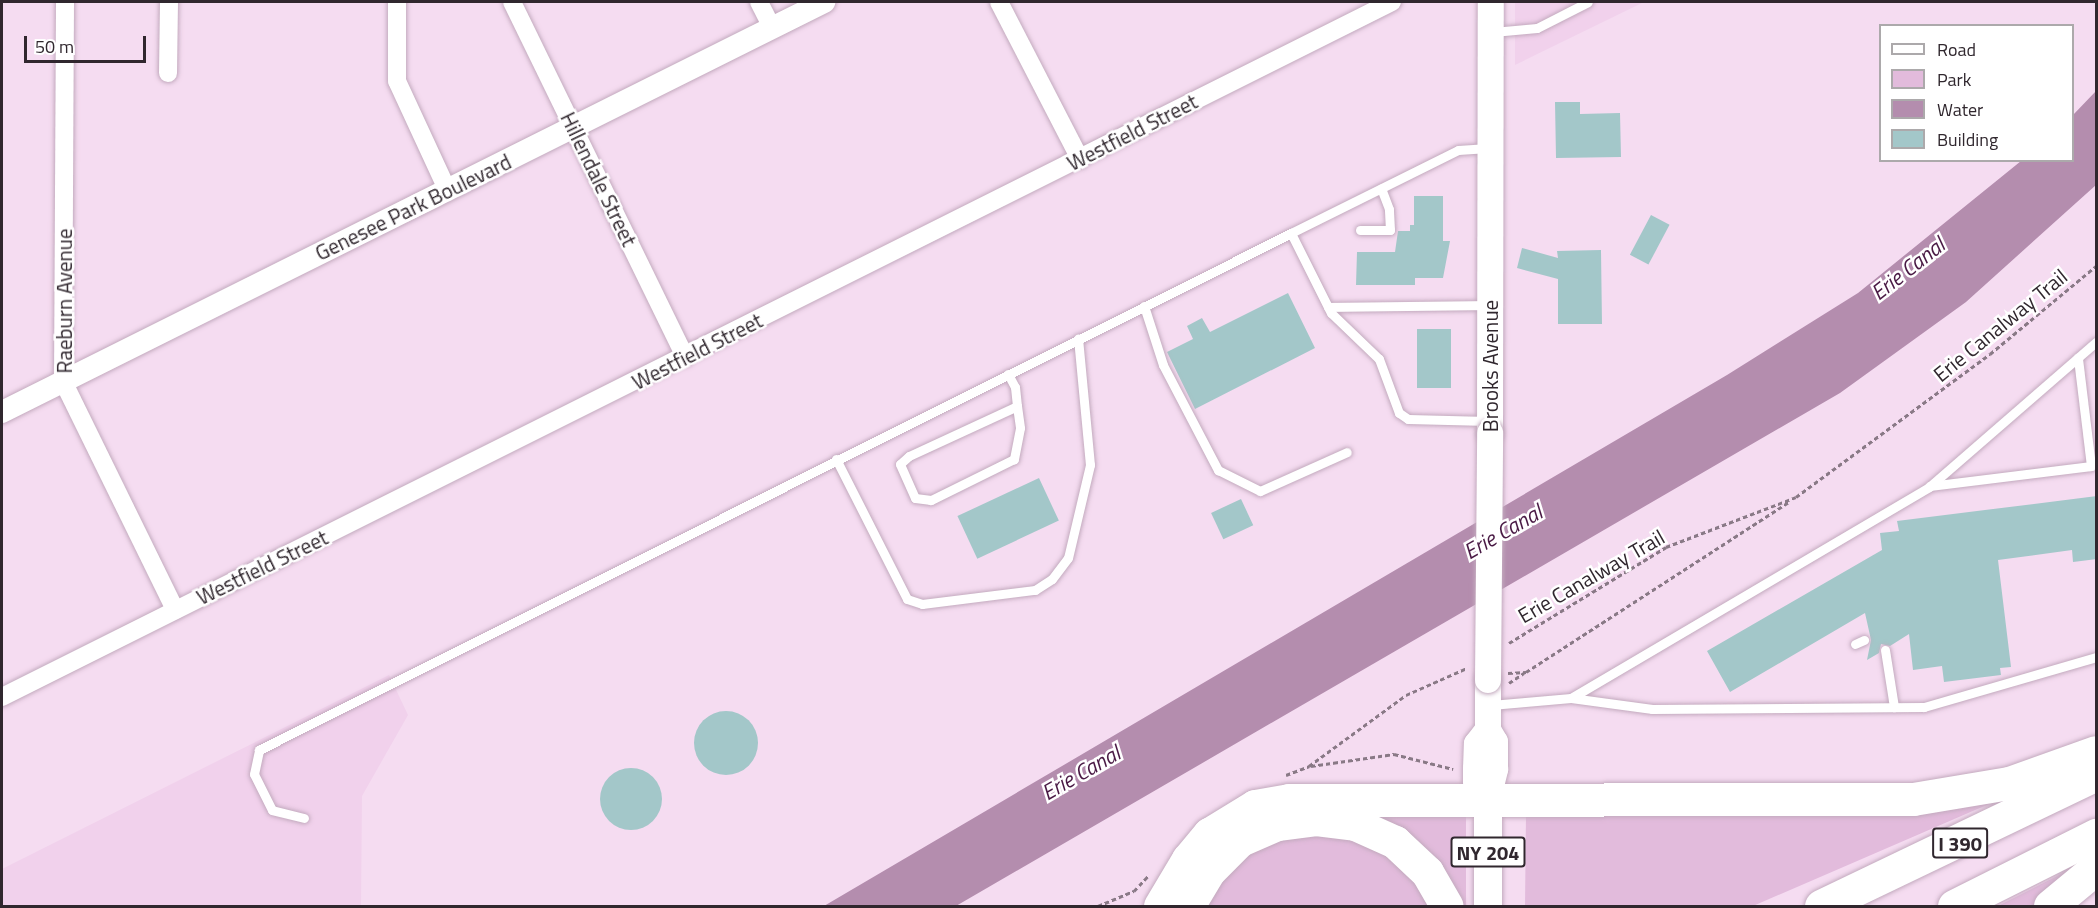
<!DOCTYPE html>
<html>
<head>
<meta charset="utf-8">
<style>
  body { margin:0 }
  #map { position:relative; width:2098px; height:908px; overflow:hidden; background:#f5dcf1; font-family:"Titillium Web",sans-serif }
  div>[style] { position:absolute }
  .built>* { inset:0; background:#f1d1ec }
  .green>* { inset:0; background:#e2bbdc }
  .water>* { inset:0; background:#b48dae }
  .building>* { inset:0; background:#a3c7c9; transform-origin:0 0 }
  .round { border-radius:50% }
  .path>* { height:3px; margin-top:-1.5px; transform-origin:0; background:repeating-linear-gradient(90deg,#897986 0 4.5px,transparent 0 7.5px) }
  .roads { filter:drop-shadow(0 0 2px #c3aabe) drop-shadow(0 0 2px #c3aabe) }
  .service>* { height:9px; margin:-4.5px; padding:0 4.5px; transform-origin:4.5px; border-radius:4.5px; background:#fff }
  .minor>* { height:18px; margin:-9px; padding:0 9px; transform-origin:9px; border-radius:9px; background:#fff }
  .tertiary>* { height:22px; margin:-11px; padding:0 11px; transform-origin:11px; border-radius:11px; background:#fff }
  .secondary>* { height:26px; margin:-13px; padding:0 13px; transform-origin:13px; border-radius:13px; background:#fff }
  .primary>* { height:28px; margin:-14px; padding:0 14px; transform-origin:14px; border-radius:14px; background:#fff }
  .motorway>* { height:33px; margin:-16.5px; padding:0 16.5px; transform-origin:16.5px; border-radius:16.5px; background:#fff }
  .bridges { filter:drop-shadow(0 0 2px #c3aabe) drop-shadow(0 0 2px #c3aabe) }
  .secondary-bridge>* { height:26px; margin:-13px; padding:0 13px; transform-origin:13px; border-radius:13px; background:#fff }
  span { translate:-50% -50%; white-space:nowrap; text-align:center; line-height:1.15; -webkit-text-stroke:5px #fff; paint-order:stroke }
  .shield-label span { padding:2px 4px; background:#fff; border:2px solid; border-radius:4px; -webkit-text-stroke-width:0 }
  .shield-label { font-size:20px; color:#30272e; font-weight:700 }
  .street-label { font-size:21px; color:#30272e }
  .water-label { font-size:22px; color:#491944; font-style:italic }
  .frame { position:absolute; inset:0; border:3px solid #30272e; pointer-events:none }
  .legend { position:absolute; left:1879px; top:24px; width:195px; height:138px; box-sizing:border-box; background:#fff; border:2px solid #aca9ab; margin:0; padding:8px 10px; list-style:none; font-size:18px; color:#30272e }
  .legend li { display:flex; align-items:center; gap:12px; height:30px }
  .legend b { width:30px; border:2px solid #aca9ab }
  .scale { position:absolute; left:24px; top:36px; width:122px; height:27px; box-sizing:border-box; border:3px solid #30272e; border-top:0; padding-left:8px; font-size:18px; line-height:21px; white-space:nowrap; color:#30272e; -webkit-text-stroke:4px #fff; paint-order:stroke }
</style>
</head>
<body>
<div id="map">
  <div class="built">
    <i style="clip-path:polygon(1515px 2px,1644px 2px,1515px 65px)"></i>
    <i style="clip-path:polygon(389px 675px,408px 715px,362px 796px,361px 906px,2px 906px,2px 869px)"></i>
  </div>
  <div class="green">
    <i style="clip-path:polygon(1985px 796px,1989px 804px,1753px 906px,1525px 906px,1526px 814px)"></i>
    <i style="clip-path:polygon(1368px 806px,1466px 815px,1466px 906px,1455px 906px)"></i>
    <i style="clip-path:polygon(1290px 833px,1372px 840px,1411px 872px,1431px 906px,1202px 906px,1243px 852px)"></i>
    <i style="clip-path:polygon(2079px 865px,2035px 906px,1998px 906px)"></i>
  </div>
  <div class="water">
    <i style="clip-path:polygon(2096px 91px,2096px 185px,1966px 302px,1840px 393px,956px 906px,824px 906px,1727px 375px,1858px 293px,2021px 161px,2072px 160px,2073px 115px)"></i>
  </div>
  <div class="building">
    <i style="clip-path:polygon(1555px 102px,1580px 102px,1580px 114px,1620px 113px,1621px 157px,1556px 158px)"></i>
    <i style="clip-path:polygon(1414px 196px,1443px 196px,1443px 241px,1450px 241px,1443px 278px,1415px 278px,1415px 285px,1356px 285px,1357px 252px,1395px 252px,1398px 231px,1410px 231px,1410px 225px,1414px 225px)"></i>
    <i style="left:1651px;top:215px;width:21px;height:45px;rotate:28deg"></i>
    <i style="clip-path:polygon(1522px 248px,1558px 258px,1557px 251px,1601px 250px,1602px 324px,1558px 324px,1558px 279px,1517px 268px)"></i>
    <i style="clip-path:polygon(1288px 293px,1315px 348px,1195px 409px,1167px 352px,1193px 339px,1187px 326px,1202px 318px,1210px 332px)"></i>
    <i style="left:1417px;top:329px;width:34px;height:59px"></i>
    <i style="left:1039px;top:478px;width:47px;height:90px;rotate:65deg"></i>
    <i style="clip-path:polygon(2097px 496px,2097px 559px,2073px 562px,2072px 550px,1998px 560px,2011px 667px,2000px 668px,2001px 675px,1944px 682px,1942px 666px,1913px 670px,1909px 634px,1890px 646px,1881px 644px,1879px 653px,1867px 660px,1871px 640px,1865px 613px,1730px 692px,1707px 651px,1882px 550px,1880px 533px,1899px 531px,1897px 521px)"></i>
    <i style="left:1241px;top:499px;width:29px;height:33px;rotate:65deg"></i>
    <i class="round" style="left:694px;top:711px;width:64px;height:64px"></i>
    <i class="round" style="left:600px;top:768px;width:62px;height:62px"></i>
  </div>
  <div class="path">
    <i style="left:1509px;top:643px;width:184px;rotate:-31.4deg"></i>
    <i style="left:1666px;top:547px;width:139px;rotate:-21deg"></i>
    <i style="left:1796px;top:497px;width:241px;rotate:-36.4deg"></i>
    <i style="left:1990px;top:354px;width:138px;rotate:-39.7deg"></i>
    <i style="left:1508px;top:673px;width:18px;rotate:-3deg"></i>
    <i style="left:1526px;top:672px;width:313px;rotate:-32.9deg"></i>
    <i style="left:1509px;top:683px;width:18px;rotate:-34deg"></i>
    <i style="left:1311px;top:766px;width:84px;rotate:-8.2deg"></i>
    <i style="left:1394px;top:754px;width:61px;rotate:14.3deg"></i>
    <i style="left:1286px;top:775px;width:25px;rotate:-21deg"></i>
    <i style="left:1309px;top:766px;width:120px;rotate:-36.2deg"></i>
    <i style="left:1406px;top:695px;width:67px;rotate:-23.9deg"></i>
    <i style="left:1098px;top:906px;width:39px;rotate:-23deg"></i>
    <i style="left:1134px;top:891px;width:22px;rotate:-47deg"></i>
  </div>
  <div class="roads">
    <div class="service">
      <i style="left:1493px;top:32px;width:44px;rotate:-5.2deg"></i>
      <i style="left:1537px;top:28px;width:57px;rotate:-27deg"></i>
      <i style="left:1360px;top:230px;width:30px"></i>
      <i style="left:1390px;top:230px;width:21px;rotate:-93deg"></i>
      <i style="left:1389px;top:209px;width:22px;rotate:-111deg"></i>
      <i style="left:1144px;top:306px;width:62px;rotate:72.1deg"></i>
      <i style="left:1163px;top:365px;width:119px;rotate:62.4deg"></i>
      <i style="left:1218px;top:470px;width:47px;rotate:26.6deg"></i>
      <i style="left:1260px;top:491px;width:95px;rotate:-24.1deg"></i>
      <i style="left:1328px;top:307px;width:160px;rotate:-0.7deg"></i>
      <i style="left:1008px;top:374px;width:15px;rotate:62deg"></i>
      <i style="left:1015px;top:387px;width:19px;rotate:84deg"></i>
      <i style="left:1017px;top:406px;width:22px;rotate:82deg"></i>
      <i style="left:1020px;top:428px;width:32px;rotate:101deg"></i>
      <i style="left:1014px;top:459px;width:93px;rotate:153.7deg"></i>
      <i style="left:931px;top:500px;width:16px;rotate:-173deg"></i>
      <i style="left:915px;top:498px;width:37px;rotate:-114deg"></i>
      <i style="left:900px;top:464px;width:12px;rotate:-42deg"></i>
      <i style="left:909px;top:456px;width:119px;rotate:-24.8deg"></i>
      <i style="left:1488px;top:421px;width:80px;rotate:-178.6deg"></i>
      <i style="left:1408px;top:419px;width:11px;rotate:-146deg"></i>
      <i style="left:1399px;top:413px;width:58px;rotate:-110.3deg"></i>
      <i style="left:1379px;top:359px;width:66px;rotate:-136.2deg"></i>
      <i style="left:1331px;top:313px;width:89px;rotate:-116.6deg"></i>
      <i style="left:1291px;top:233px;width:186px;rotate:-26.4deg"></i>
      <i style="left:1458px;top:150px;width:30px;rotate:-4deg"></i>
      <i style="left:836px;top:459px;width:157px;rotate:63.1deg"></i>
      <i style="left:907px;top:599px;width:16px;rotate:18deg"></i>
      <i style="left:922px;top:604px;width:114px;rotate:-7.1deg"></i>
      <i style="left:1035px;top:590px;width:20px;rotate:-33deg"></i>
      <i style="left:1052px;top:579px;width:26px;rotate:-53deg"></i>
      <i style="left:1068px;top:558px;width:96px;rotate:-76.7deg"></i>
      <i style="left:1090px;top:465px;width:127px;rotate:-95.4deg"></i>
      <i style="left:1930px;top:486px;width:162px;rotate:-7.1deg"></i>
      <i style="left:2091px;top:466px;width:109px;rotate:-96.9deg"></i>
      <i style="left:1855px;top:644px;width:10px;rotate:-24deg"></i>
      <i style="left:1885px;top:650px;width:58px;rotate:81deg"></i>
      <i style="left:1571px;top:698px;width:416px;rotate:-30.5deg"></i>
      <i style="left:1929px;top:487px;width:221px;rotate:-41deg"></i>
      <i style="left:1491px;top:705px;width:80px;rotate:-5deg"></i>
      <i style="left:1571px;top:698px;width:82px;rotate:7.7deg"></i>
      <i style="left:1652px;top:709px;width:272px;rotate:-0.4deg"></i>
      <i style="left:1924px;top:707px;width:179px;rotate:-16.2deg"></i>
      <i style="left:304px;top:818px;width:33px;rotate:-166deg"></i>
      <i style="left:272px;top:810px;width:40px;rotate:-116.6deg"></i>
      <i style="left:254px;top:774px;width:25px;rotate:-78deg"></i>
      <i style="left:259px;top:750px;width:1154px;rotate:-26.61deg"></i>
    </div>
    <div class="minor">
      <i style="left:65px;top:2px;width:379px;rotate:90.3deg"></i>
      <i style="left:63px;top:381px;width:255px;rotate:63.9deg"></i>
      <i style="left:397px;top:2px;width:79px;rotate:90deg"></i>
      <i style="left:397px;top:81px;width:119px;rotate:65.2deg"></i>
      <i style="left:512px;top:2px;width:395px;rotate:64deg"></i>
      <i style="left:759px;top:2px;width:28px;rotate:63deg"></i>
      <i style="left:999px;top:2px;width:177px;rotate:62.7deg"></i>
      <i style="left:168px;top:73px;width:71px;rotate:-89.2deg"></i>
      <i style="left:2px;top:697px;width:1554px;rotate:-26.57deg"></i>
    </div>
    <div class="tertiary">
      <i style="left:2px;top:412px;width:919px;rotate:-26.51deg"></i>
    </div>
    <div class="secondary">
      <i style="left:1490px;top:433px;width:431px;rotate:-89.9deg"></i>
      <i style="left:1488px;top:793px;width:17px;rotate:-135deg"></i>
      <i style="left:1476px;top:781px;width:12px;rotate:-90deg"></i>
      <i style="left:1476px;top:769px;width:25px;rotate:-88deg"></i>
      <i style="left:1477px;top:744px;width:18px;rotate:-52deg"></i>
      <i style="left:1488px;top:798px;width:30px;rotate:-76deg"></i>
      <i style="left:1495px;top:769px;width:27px;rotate:-90deg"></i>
      <i style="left:1495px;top:742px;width:14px;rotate:-120deg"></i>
      <i style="left:1488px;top:730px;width:50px;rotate:-90deg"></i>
    </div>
    <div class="primary">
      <i style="left:1488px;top:906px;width:108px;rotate:-90deg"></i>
    </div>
    <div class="motorway">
      <i style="left:1160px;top:906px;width:55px;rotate:-59.2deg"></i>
      <i style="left:1188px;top:859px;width:33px;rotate:-50deg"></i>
      <i style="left:1209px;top:834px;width:54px;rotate:-31.3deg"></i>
      <i style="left:1255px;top:806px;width:35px;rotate:-10deg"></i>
      <i style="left:1289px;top:800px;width:624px;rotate:-0.09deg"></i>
      <i style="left:1913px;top:799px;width:97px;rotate:-9.5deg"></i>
      <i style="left:2009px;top:783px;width:92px;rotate:-19.6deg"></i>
      <i style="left:1188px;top:906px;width:41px;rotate:-59deg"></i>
      <i style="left:1209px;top:871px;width:44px;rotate:-45deg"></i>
      <i style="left:1240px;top:840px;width:40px;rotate:-23.4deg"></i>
      <i style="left:1277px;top:824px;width:39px;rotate:-7deg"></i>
      <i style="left:1316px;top:819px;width:39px;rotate:7deg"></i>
      <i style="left:1355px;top:824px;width:44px;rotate:24.2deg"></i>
      <i style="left:1395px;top:842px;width:44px;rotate:43.2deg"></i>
      <i style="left:1427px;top:872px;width:39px;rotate:60deg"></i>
      <i style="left:1821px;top:906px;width:305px;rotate:-25.6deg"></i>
      <i style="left:1954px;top:906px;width:159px;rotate:-26.6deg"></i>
      <i style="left:2050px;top:906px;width:60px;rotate:-39.6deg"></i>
    </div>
  </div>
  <div class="bridges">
    <div class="secondary-bridge">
      <i style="left:1488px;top:680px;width:247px;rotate:-89.5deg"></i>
    </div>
  </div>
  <div class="shield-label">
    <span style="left:1960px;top:843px">I 390</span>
    <span style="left:1488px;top:852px">NY 204</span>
  </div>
  <div class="street-label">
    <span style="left:1132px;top:132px;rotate:-27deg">Westfield Street</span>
    <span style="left:599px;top:179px;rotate:64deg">Hillendale Street</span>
    <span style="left:413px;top:207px;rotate:-26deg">Genesee Park Boulevard</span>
    <span style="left:64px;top:301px;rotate:-90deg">Raeburn Avenue</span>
    <span style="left:2000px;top:325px;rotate:-39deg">Erie Canalway Trail</span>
    <span style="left:697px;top:351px;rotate:-27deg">Westfield Street</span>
    <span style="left:1490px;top:366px;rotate:-90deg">Brooks Avenue</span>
    <span style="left:262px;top:567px;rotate:-26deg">Westfield Street</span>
    <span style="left:1591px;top:576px;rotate:-30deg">Erie Canalway Trail</span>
  </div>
  <div class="water-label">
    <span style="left:1908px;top:269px;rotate:-38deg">Erie Canal</span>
    <span style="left:1503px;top:532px;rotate:-30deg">Erie Canal</span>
    <span style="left:1081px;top:773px;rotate:-30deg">Erie Canal</span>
  </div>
  <div class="frame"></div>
  <ul class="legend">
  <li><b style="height:8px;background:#fff"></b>Road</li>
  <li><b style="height:16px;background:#e2bbdc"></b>Park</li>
  <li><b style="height:16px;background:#b48dae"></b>Water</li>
  <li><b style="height:16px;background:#a3c7c9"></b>Building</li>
  </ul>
  <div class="scale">50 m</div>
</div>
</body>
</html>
